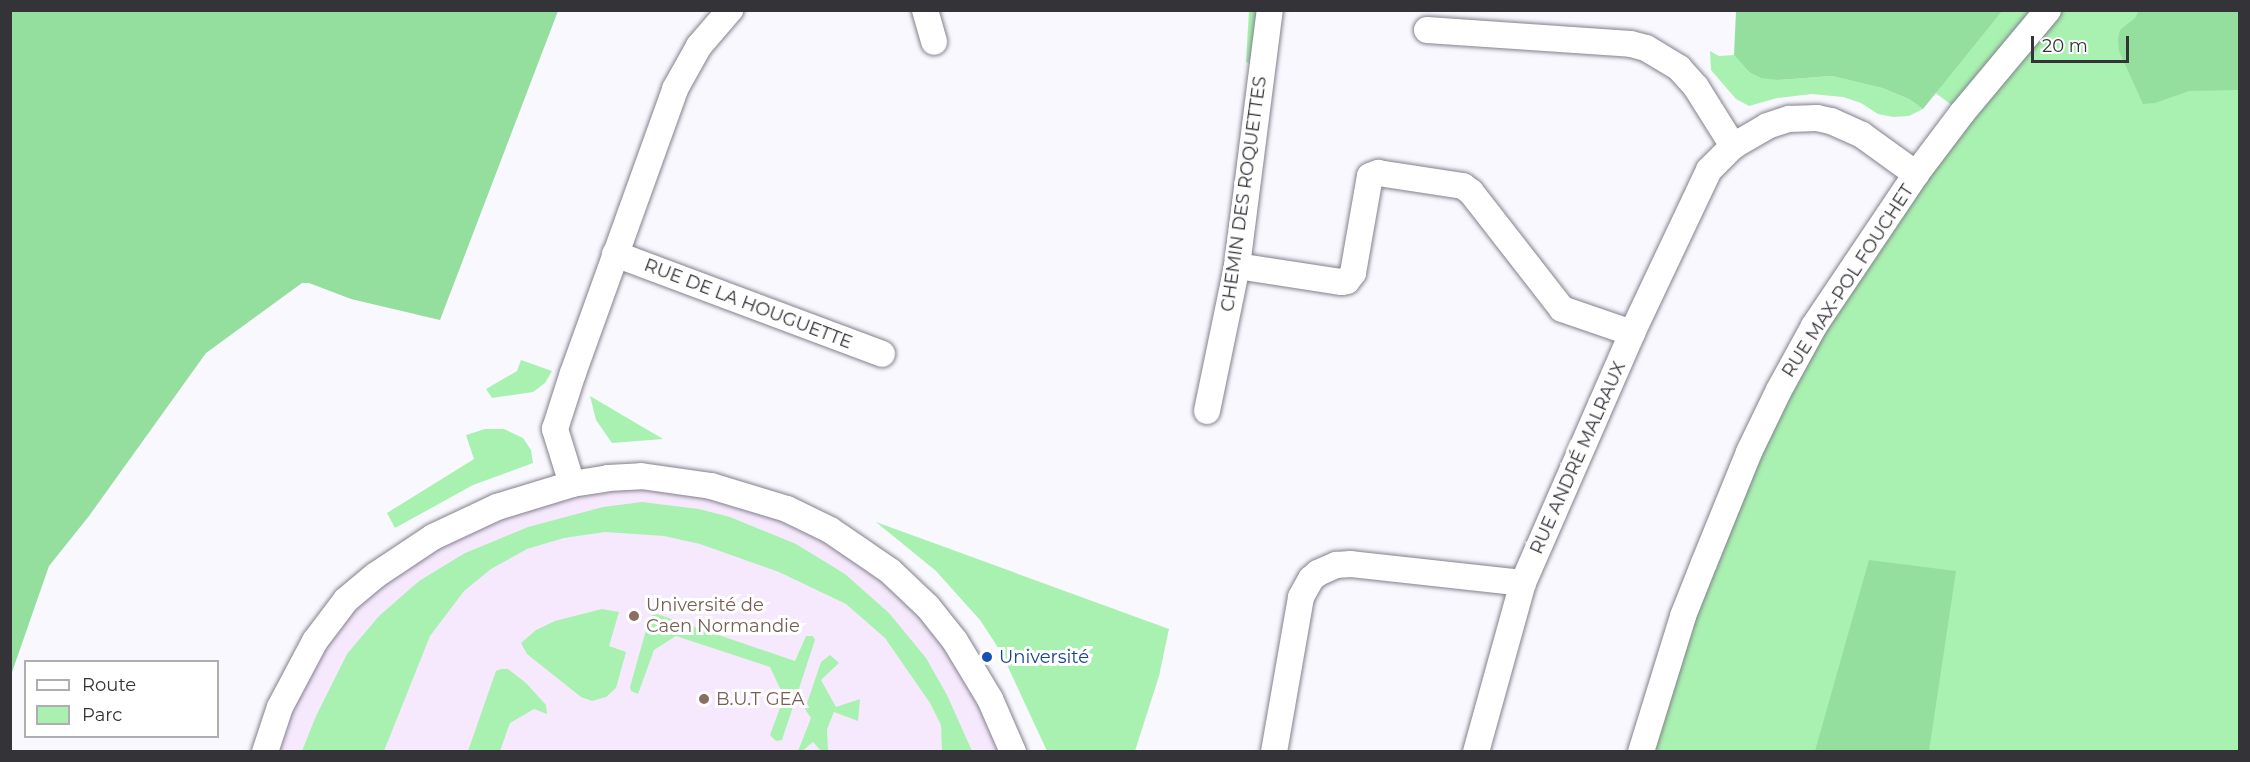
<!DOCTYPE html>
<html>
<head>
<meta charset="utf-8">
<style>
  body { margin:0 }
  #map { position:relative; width:2250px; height:762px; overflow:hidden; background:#f9f8fe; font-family:Montserrat,sans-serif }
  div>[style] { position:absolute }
  .education>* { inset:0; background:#f7e9fd }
  .green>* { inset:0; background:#a9f1b0 }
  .forest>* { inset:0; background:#94df9d }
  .roads { filter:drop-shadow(0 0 2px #82818d) drop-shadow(0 0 2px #82818d) }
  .minor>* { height:26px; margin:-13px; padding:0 13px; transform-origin:13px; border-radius:13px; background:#fff }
  .dots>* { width:16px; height:16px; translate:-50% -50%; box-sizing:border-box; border:3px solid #fff; border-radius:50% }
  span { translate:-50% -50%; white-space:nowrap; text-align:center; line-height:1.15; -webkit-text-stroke:6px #fff; paint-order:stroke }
  .street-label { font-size:18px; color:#343338 }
  .education-label { font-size:18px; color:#785e54 }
  .left { translate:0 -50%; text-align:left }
  .transit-label { font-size:18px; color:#164399 }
  .frame { position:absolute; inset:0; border:12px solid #343338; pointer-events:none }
  .legend { position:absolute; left:24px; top:660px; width:195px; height:78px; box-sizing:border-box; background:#fff; border:2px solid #aeadaf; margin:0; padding:8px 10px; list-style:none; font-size:18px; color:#343338 }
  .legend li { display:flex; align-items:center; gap:12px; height:30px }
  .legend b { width:30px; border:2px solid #aeadaf }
  .scale { position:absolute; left:2031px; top:36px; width:98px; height:27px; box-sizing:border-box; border:3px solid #343338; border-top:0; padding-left:8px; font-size:18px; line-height:21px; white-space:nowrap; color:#343338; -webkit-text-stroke:4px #fff; paint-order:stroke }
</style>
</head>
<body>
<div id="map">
  <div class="education">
    <i style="clip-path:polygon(608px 478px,762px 500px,917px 595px,1013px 752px,265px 752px,315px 641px,415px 549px)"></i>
  </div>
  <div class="green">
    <i style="clip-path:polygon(1249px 11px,1259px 11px,1253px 64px,1246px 62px)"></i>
    <i style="clip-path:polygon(1766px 11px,2239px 11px,2239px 751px,1641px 752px,1749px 452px,1962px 113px,1859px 35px)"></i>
    <i style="clip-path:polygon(1710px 51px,1719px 56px,1734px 55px,1749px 72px,1777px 80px,1832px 76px,1882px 88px,1909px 99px,1923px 109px,1909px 116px,1893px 117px,1878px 114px,1861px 103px,1843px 97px,1812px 94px,1777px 98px,1749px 106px,1736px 99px,1711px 70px)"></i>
    <i style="clip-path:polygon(521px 360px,552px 371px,545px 383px,533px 392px,492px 398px,486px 389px,517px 371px)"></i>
    <i style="clip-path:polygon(590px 396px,663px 439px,612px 443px,596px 420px)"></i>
    <i style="clip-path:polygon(485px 429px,504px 429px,523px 438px,531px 450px,533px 463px,473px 485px,395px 528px,387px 513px,474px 459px,466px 435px)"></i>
    <i style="clip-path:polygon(642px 502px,699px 509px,730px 517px,796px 544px,845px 574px,889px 613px,926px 658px,947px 695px,972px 751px,942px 751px,941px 725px,930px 703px,885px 638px,846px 604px,779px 572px,700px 544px,664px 536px,605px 532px,564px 538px,527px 549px,491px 569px,464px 591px,430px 636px,384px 751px,302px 751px,316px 716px,347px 654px,379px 616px,419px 581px,465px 553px,528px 527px,603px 507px)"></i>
    <i style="clip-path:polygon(876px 522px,1169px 629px,1159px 676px,1135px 751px,1047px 751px,1001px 652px,980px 620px,936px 571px)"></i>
    <i style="clip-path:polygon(602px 609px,619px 612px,609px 646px,626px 652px,616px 688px,606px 697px,592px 701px,581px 697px,527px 654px,521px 643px,536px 630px,555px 621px)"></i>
    <i style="clip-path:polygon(657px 614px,795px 661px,806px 636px,813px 636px,815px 640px,782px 740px,776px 741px,770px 735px,784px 697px,770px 667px,676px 636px,654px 650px,638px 694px,631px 691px,630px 687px,650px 616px)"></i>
    <i style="clip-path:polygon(830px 655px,839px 663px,821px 680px,836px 707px,860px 699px,858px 721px,834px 712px,827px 729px,828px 751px,821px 751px,813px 742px,802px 751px,798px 751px,811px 718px,805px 709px,821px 662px)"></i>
    <i style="clip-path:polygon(501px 669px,508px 669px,526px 683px,546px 705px,547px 714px,534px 709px,510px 723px,500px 751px,468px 751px,496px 671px)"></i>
  </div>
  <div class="forest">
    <i style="clip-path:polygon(11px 10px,558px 11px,440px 320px,351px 299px,309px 283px,302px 283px,206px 353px,89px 516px,49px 566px,11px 675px)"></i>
    <i style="clip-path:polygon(2139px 10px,2239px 11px,2239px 90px,2189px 91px,2155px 103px,2143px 104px,2119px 51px,2118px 39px,2120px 30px,2135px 18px)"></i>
    <i style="clip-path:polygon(1736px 11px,1736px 10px,2002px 11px,1923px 109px,1909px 99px,1882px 88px,1832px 76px,1777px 80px,1761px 78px,1749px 72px,1734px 55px)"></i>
    <i style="clip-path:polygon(1869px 560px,1956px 571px,1929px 751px,1815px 751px)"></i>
  </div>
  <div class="roads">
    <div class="minor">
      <i style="left:925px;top:10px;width:33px;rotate:74deg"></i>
      <i style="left:1427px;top:30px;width:204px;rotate:3.9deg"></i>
      <i style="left:1631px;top:44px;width:16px;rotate:15deg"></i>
      <i style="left:1646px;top:48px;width:39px;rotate:31deg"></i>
      <i style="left:1679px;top:68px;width:25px;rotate:48deg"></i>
      <i style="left:1696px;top:87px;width:70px;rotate:57.9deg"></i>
      <i style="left:615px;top:254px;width:285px;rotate:20.5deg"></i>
      <i style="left:1237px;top:266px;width:106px;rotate:8.7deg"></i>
      <i style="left:1342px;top:282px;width:5px;rotate:-11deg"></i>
      <i style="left:1347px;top:281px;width:10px;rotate:-53deg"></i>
      <i style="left:1353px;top:273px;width:98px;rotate:-80.1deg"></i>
      <i style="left:1370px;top:176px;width:9px;rotate:-21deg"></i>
      <i style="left:1378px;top:173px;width:86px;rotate:8.7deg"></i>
      <i style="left:1463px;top:186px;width:10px;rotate:37deg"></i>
      <i style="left:1471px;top:192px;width:148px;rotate:52.1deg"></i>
      <i style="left:1562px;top:309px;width:74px;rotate:18.9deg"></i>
      <i style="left:1207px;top:411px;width:148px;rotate:-78.3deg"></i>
      <i style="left:1237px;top:266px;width:258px;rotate:-82.7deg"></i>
      <i style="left:572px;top:484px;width:58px;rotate:-107.2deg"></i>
      <i style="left:555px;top:429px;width:59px;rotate:-72.2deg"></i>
      <i style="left:573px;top:373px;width:302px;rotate:-70.2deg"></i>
      <i style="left:675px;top:89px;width:49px;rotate:-60.8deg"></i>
      <i style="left:699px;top:46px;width:48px;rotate:-49.3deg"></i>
      <i style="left:265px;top:752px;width:47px;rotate:-71.6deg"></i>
      <i style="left:280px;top:707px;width:75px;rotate:-62.1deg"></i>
      <i style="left:315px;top:641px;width:51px;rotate:-52.9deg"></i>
      <i style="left:346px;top:600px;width:39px;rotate:-40deg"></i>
      <i style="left:376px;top:575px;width:69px;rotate:-33.7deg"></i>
      <i style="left:433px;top:537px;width:71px;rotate:-25.1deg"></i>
      <i style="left:497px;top:507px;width:78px;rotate:-17deg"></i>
      <i style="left:572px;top:484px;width:36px;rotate:-9deg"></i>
      <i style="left:608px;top:478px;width:33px;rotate:-3deg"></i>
      <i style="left:641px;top:476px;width:71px;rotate:8.1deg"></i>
      <i style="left:711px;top:486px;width:79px;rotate:16.8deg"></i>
      <i style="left:787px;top:509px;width:48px;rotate:26deg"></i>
      <i style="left:830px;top:530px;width:73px;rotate:34.3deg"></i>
      <i style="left:890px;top:571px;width:52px;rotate:43.5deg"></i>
      <i style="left:928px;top:607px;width:43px;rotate:51.5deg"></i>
      <i style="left:955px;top:641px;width:68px;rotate:58.9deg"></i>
      <i style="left:990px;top:699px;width:58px;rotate:66.5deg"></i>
      <i style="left:1274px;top:752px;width:157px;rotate:-80.1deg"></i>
      <i style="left:1301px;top:597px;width:21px;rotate:-61deg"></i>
      <i style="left:1311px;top:579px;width:9px;rotate:-41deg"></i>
      <i style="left:1318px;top:573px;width:20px;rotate:-24deg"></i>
      <i style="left:1336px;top:565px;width:15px;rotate:-4deg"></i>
      <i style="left:1351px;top:564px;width:173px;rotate:6.3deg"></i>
      <i style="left:1476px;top:752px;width:175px;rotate:-74.5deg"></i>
      <i style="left:1523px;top:583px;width:273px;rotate:-66.4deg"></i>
      <i style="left:1632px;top:333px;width:180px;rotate:-64.7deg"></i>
      <i style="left:1709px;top:170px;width:34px;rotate:-45deg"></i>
      <i style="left:1733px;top:146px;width:39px;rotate:-30deg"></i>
      <i style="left:1767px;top:126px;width:23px;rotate:-18deg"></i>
      <i style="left:1789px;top:119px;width:28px;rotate:-2deg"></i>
      <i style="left:1817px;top:118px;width:14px;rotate:12deg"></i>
      <i style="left:1831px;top:121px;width:34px;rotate:24deg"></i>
      <i style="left:1862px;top:135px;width:67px;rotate:35.8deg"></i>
      <i style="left:1641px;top:752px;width:142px;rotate:-72.8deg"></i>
      <i style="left:1683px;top:616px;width:57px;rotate:-68.4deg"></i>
      <i style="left:1704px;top:563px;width:120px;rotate:-67.9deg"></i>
      <i style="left:1749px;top:452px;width:69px;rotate:-64.2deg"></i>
      <i style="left:1779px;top:390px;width:73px;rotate:-61.3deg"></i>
      <i style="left:1814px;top:326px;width:183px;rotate:-56.1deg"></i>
      <i style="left:1916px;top:174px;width:76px;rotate:-53deg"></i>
      <i style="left:1962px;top:113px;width:134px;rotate:-50.1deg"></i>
    </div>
  </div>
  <div class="dots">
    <i style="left:634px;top:616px;background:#8d6e63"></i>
    <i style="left:987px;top:657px;background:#1a4fb4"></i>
    <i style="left:704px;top:699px;background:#8d6e63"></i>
  </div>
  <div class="street-label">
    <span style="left:1244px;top:194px;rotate:-82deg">CHEMIN DES ROQUETTES</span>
    <span style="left:1848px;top:281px;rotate:-57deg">RUE MAX-POL FOUCHET</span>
    <span style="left:748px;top:304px;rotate:21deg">RUE DE LA HOUGUETTE</span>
    <span style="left:1578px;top:458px;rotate:-66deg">RUE ANDRÉ MALRAUX</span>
  </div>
  <div class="education-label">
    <span class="left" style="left:646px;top:616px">Université de<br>Caen Normandie</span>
    <span class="left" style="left:716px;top:699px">B.U.T GEA</span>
  </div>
  <div class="transit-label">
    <span class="left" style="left:999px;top:657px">Université</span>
  </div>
  <div class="frame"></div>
  <ul class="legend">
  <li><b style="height:8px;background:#fff"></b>Route</li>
  <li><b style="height:16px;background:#a9f1b0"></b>Parc</li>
  </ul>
  <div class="scale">20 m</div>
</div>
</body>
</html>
